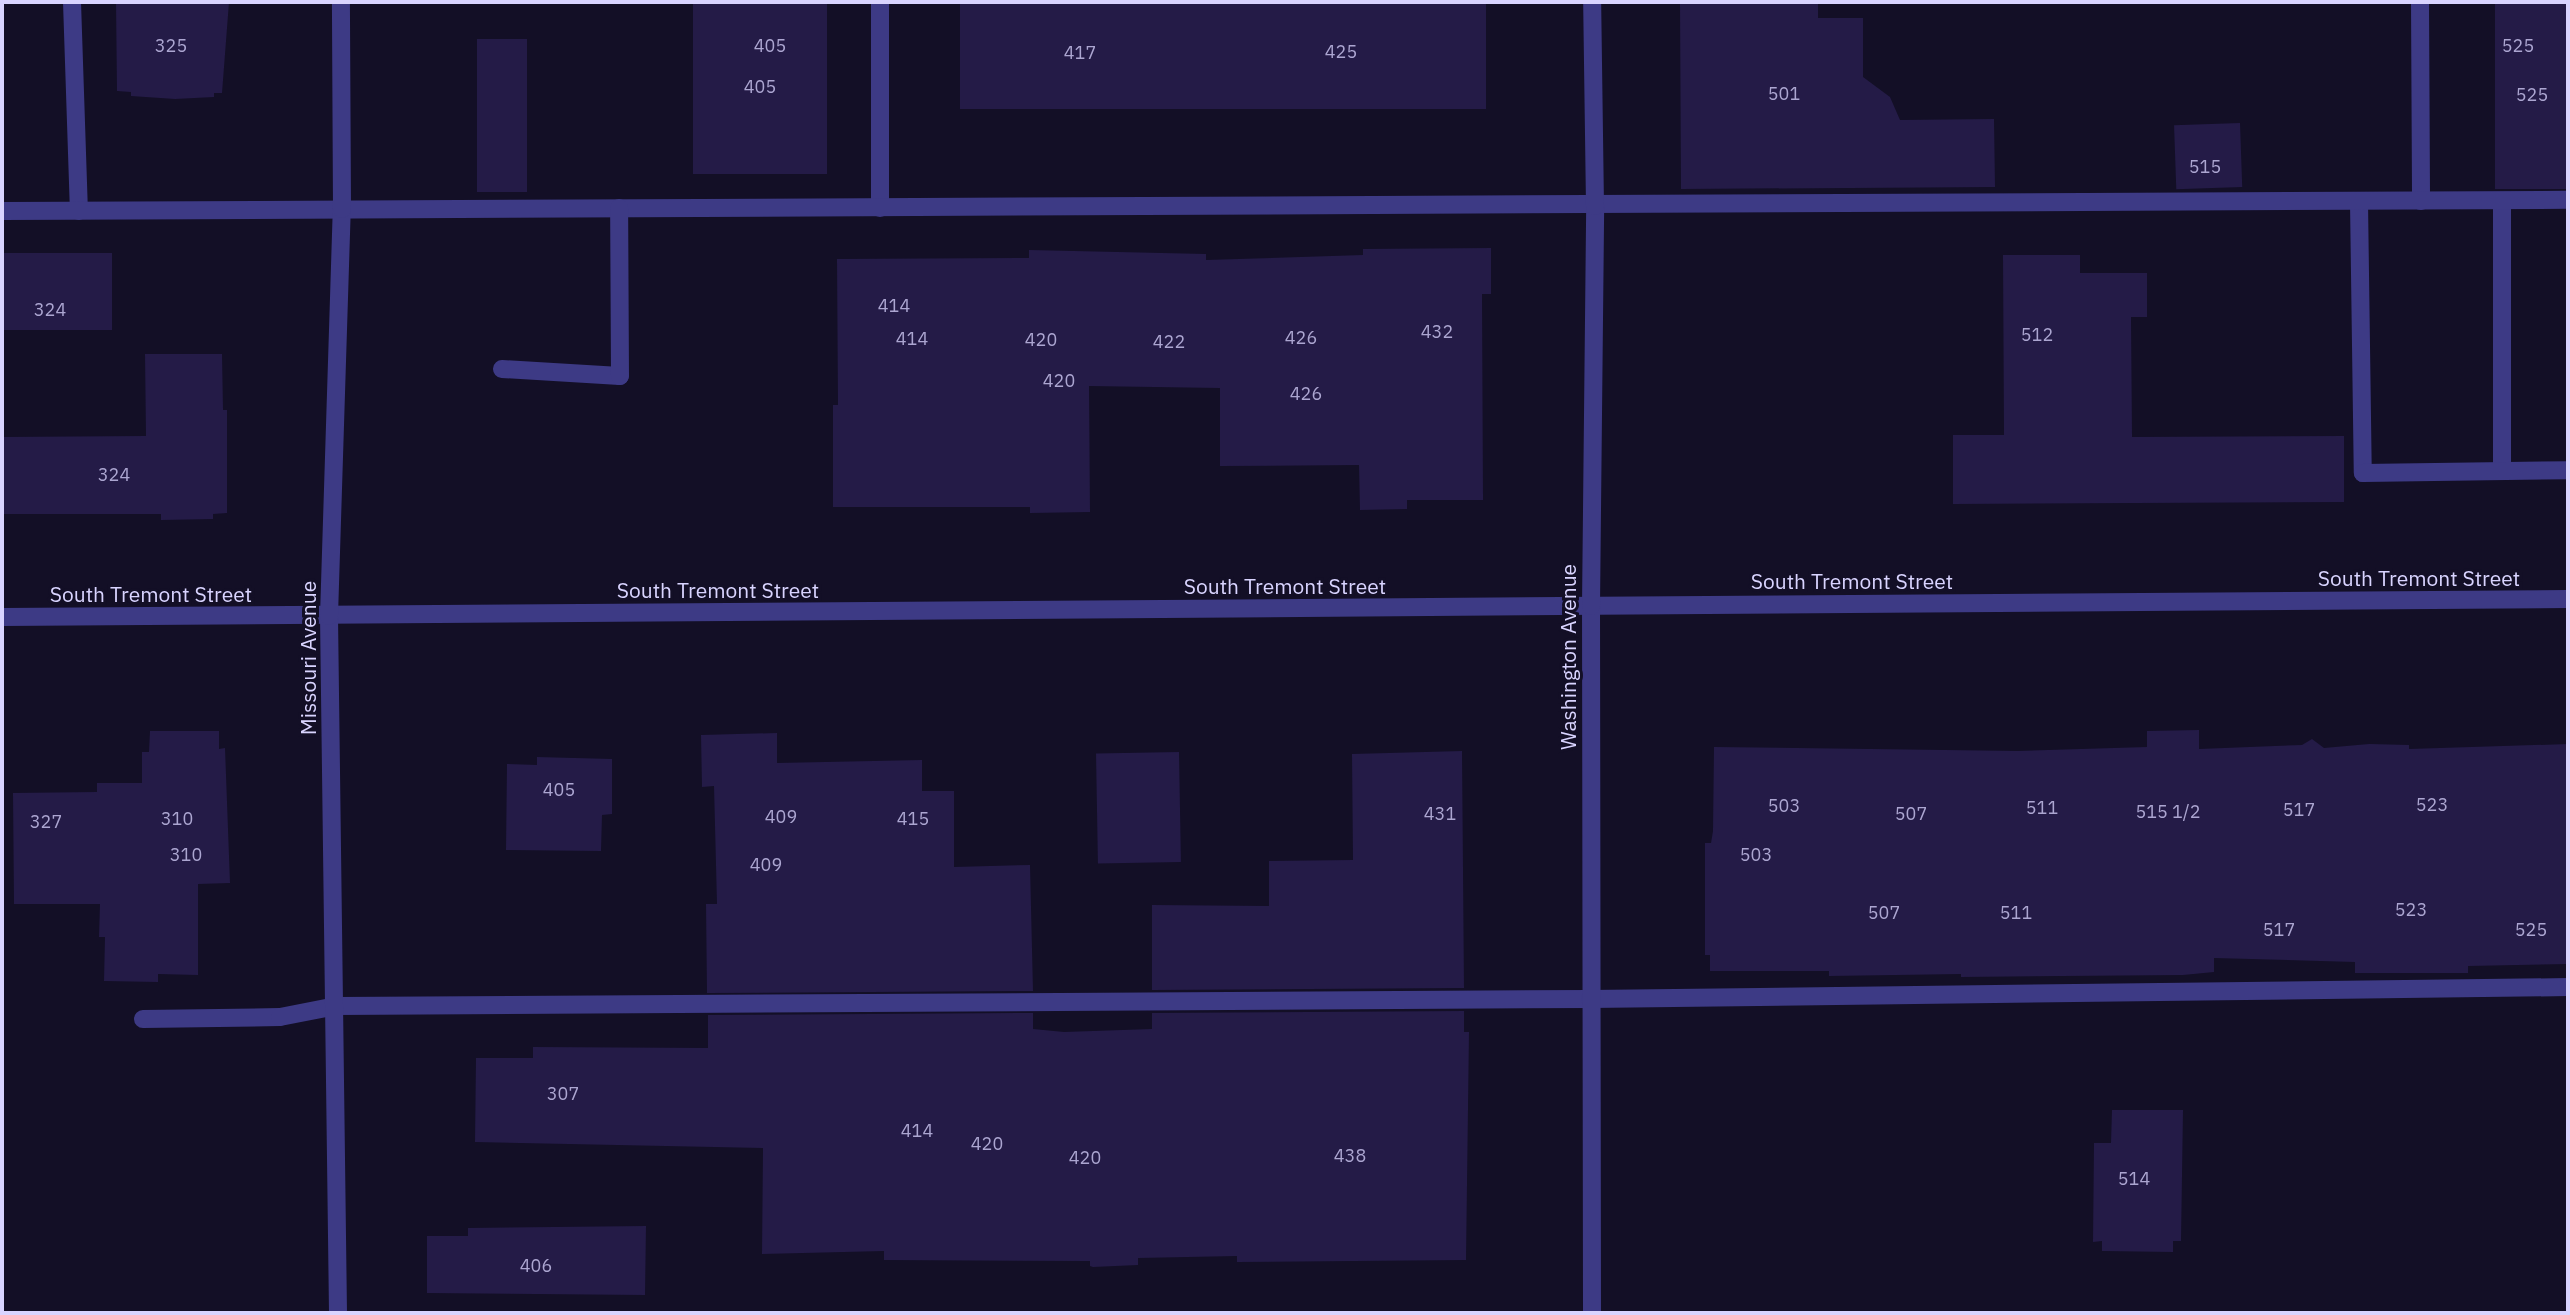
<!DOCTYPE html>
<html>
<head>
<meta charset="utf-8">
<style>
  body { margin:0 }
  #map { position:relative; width:2570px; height:1315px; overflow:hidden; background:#130f26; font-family:"IBM Plex Sans",sans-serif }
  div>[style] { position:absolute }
  .building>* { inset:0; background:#241b47; transform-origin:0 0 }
  .minor>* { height:18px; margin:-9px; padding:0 9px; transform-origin:9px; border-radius:9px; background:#3d3a85 }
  span { translate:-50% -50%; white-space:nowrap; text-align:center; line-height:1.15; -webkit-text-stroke:6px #130f26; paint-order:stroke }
  .number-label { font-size:18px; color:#aca6d1 }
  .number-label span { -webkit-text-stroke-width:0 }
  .street-label { font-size:21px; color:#d9d4ff }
  .frame { position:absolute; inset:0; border:4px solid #d9d4ff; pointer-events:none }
</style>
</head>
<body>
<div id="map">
  <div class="building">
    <i style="clip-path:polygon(116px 2px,229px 2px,222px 93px,214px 93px,214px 97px,175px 99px,131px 96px,131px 92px,117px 91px)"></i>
    <i style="left:693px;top:2px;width:134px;height:172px"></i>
    <i style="left:960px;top:2px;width:526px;height:107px"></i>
    <i style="clip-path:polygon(1680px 2px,1818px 2px,1818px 18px,1863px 18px,1863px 77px,1890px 97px,1900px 120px,1994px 119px,1995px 187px,1681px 189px)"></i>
    <i style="left:2495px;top:2px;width:73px;height:187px"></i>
    <i style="left:477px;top:39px;width:50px;height:153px"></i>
    <i style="left:2240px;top:123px;width:64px;height:66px;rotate:88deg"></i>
    <i style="clip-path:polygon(1491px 248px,1491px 294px,1482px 294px,1483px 500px,1407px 500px,1407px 509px,1360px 510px,1359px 465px,1220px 466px,1220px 388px,1089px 386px,1090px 512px,1030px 513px,1030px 507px,833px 507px,833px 405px,838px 405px,837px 259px,1029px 258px,1029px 250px,1206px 254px,1206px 260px,1363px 255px,1363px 249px)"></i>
    <i style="left:2px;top:253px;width:110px;height:77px"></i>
    <i style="clip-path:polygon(2003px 255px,2080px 255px,2080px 273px,2147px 273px,2147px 317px,2131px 317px,2132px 437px,2344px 436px,2344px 502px,1953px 504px,1953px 435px,2004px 435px)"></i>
    <i style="clip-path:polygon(145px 354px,222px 354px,223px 410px,227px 410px,227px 513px,213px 514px,213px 519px,161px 520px,161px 514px,2px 514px,2px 437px,146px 436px)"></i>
    <i style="clip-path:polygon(2199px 730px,2199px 749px,2302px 745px,2312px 739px,2324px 748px,2369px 744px,2409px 745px,2409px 749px,2568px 744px,2568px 964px,2468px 966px,2468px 973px,2355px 973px,2355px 962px,2214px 958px,2214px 972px,2183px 975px,1961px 977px,1961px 974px,1829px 976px,1829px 971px,1710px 971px,1710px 955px,1705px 955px,1705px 843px,1711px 843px,1713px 831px,1714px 747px,2018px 751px,2147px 747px,2147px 731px)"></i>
    <i style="clip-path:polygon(150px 731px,219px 731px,219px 749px,225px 748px,230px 883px,198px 884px,198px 975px,158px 974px,158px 982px,104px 981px,105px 937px,99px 937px,100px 904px,14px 904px,13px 793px,97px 792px,97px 783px,142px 783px,142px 752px,149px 752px)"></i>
    <i style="clip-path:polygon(777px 733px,777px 763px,922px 760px,922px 791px,954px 791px,954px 867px,1030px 865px,1033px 991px,707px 993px,706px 904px,717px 904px,714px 786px,702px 787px,701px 735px)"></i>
    <i style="clip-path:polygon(1462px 751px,1464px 988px,1152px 990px,1152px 905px,1269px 906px,1269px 861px,1353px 860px,1352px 754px)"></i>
    <i style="left:1179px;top:752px;width:110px;height:83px;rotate:89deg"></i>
    <i style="clip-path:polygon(537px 757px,612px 759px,612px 814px,602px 815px,601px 851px,506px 850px,507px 764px,537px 765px)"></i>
    <i style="clip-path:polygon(1464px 1011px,1464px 1032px,1469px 1032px,1466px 1260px,1237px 1262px,1237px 1256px,1138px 1258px,1138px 1265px,1093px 1267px,1090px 1266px,1090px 1261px,884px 1260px,884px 1251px,762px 1254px,763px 1148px,475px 1142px,476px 1058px,533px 1058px,533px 1047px,708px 1048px,708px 1015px,1033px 1013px,1033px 1029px,1064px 1032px,1152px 1029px,1152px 1013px)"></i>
    <i style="clip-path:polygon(2112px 1110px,2183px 1110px,2181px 1241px,2173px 1241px,2173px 1252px,2102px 1251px,2102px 1241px,2093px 1242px,2094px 1143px,2111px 1143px)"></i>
    <i style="clip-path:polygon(646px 1226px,645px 1295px,427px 1293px,427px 1236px,468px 1236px,468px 1228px)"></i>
  </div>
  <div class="minor">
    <i style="left:72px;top:2px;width:209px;rotate:88.1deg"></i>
    <i style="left:880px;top:2px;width:206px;rotate:90deg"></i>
    <i style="left:2420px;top:2px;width:199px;rotate:89.7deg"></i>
    <i style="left:2502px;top:201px;width:269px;rotate:90deg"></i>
    <i style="left:2359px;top:202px;width:271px;rotate:89.2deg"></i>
    <i style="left:2363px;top:473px;width:205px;rotate:-0.8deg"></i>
    <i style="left:2px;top:211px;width:2566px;rotate:-0.25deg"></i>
    <i style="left:502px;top:369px;width:118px;rotate:3.4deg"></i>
    <i style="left:620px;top:376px;width:168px;rotate:-90.3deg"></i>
    <i style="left:2px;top:617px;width:2566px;rotate:-0.4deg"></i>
    <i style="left:143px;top:1019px;width:137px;rotate:-0.8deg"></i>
    <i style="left:280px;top:1017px;width:57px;rotate:-11.1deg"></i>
    <i style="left:336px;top:1006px;width:1254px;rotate:-0.32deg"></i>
    <i style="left:1590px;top:999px;width:978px;rotate:-0.7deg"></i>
    <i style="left:338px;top:1313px;width:697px;rotate:-90.74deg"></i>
    <i style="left:329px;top:616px;width:407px;rotate:-88.2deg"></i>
    <i style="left:342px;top:209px;width:207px;rotate:-90.3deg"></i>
    <i style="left:1592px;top:1313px;width:707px;rotate:-90.08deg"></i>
    <i style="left:1591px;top:606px;width:400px;rotate:-89.4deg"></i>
    <i style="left:1595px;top:206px;width:204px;rotate:-90.8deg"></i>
  </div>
  <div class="number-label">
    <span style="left:171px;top:46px">325</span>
    <span style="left:770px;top:46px">405</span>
    <span style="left:2518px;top:46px">525</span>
    <span style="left:1341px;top:52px">425</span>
    <span style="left:1080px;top:53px">417</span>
    <span style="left:760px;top:87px">405</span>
    <span style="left:1784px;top:94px">501</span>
    <span style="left:2532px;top:95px">525</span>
    <span style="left:2205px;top:167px">515</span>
    <span style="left:894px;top:306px">414</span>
    <span style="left:50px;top:310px">324</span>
    <span style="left:1437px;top:332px">432</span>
    <span style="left:2037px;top:335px">512</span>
    <span style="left:1301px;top:338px">426</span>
    <span style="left:912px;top:339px">414</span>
    <span style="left:1041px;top:340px">420</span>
    <span style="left:1169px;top:342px">422</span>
    <span style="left:1059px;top:381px">420</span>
    <span style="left:1306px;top:394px">426</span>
    <span style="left:114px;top:475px">324</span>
    <span style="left:559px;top:790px">405</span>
    <span style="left:2432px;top:805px">523</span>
    <span style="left:1784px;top:806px">503</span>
    <span style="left:2042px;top:808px">511</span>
    <span style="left:2299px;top:810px">517</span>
    <span style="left:2168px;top:812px">515 1/2</span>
    <span style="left:1440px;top:814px">431</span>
    <span style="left:1911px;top:814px">507</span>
    <span style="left:781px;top:817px">409</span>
    <span style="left:177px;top:819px">310</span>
    <span style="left:913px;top:819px">415</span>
    <span style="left:46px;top:822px">327</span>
    <span style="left:186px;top:855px">310</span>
    <span style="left:1756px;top:855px">503</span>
    <span style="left:766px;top:865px">409</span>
    <span style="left:2411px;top:910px">523</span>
    <span style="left:1884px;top:913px">507</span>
    <span style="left:2016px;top:913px">511</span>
    <span style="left:2279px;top:930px">517</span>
    <span style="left:2531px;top:930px">525</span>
    <span style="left:563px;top:1094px">307</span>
    <span style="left:917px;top:1131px">414</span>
    <span style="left:987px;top:1144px">420</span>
    <span style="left:1350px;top:1156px">438</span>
    <span style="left:1085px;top:1158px">420</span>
    <span style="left:2134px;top:1179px">514</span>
    <span style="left:536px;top:1266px">406</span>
  </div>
  <div class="street-label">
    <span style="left:2419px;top:578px">South Tremont Street</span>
    <span style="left:1852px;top:581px">South Tremont Street</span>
    <span style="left:1285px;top:586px">South Tremont Street</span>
    <span style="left:718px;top:590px">South Tremont Street</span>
    <span style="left:151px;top:594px">South Tremont Street</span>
    <span style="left:1568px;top:657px;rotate:-90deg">Washington Avenue</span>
    <span style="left:308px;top:658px;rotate:-90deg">Missouri Avenue</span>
  </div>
  <div class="frame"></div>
</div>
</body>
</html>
